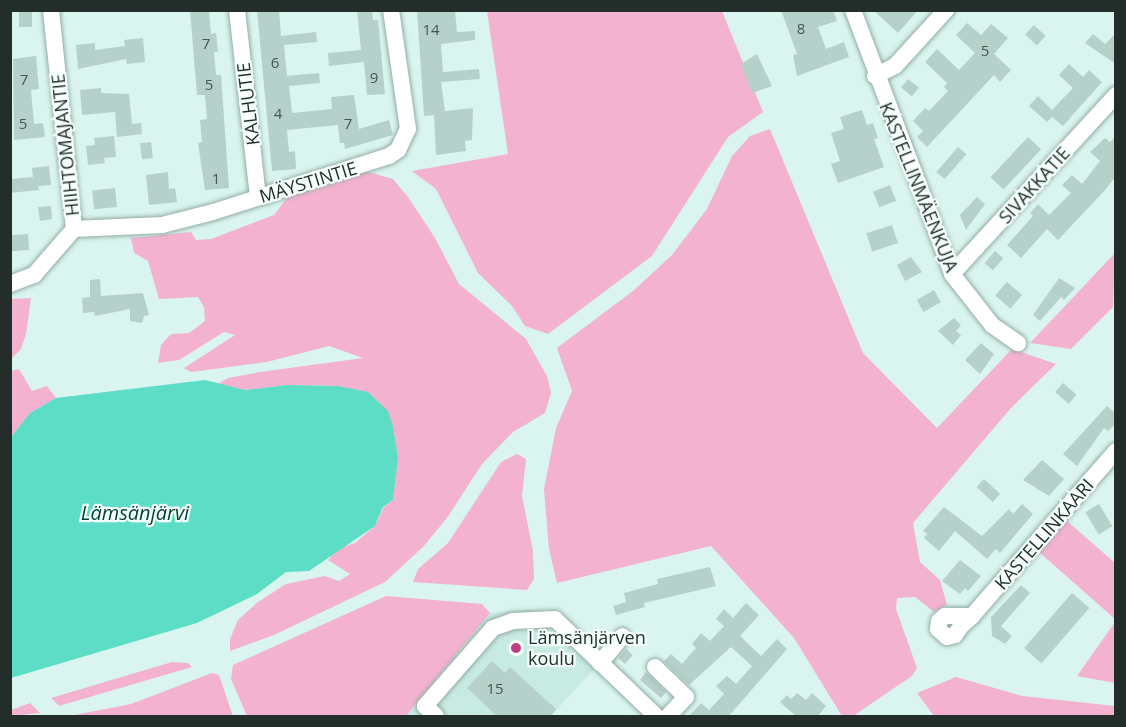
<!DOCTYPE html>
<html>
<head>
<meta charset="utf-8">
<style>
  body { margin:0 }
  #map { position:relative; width:1126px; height:727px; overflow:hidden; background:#daf5ef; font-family:"Open Sans",sans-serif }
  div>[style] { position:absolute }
  .built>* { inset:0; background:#c7eae2 }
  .green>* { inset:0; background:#f3b3d0 }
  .water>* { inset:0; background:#5dddc6 }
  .building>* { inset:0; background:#b6d0ca; transform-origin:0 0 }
  .roads { filter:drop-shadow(0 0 2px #93aca6) drop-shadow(0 0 2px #93aca6) }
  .minor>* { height:16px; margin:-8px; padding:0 8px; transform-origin:8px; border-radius:8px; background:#fff }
  .dots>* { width:16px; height:16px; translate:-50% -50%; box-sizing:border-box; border:3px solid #f4fffc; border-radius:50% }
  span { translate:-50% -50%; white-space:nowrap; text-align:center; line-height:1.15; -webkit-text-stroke:4.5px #f4fffc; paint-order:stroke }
  .number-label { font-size:15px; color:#485653 }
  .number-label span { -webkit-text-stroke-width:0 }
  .street-label { font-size:18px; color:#232e2b }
  .poi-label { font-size:18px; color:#232e2b }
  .left { translate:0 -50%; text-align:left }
  .water-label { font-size:20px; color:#054239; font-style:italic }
  .frame { position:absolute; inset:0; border:12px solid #232e2b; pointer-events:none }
</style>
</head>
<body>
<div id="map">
  <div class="built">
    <i style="clip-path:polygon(534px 609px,547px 627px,594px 669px,551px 716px,406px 716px,490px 613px)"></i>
  </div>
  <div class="green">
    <i style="clip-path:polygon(487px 11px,722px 11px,763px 112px,728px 137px,652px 256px,548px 334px,525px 326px,512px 306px,478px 273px,436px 189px,412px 171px,508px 154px)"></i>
    <i style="clip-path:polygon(770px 129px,863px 353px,937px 428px,1012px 349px,1056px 364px,1011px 408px,913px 523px,920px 562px,940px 580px,947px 605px,934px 612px,915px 597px,897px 598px,896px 609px,917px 668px,912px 676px,853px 716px,842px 716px,794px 638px,711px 546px,557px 583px,549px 549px,544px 489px,556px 428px,572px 391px,557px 348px,633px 291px,672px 255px,707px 209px,732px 156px,750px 136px)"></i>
    <i style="clip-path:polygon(365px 171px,393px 179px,408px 197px,435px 238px,459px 284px,526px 339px,547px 376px,551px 393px,545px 413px,513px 432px,482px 464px,447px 518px,423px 547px,385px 582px,274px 635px,230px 651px,230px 639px,238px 620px,258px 602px,286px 584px,325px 576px,339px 581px,350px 574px,328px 560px,339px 548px,355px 543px,375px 526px,384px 507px,393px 500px,398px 458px,393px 426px,338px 386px,287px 385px,245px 390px,218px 384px,228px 378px,260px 372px,363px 358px,329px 346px,267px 362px,191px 372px,184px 368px,235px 335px,224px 332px,179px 360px,158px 363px,161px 345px,171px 334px,189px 333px,205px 321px,204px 307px,198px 297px,159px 299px,148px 261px,134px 253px,131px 238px,191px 232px,196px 240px,211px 239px,274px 215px,287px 198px)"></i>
    <i style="clip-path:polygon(1115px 253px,1113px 307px,1071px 349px,1030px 343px)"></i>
    <i style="clip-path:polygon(31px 298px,26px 334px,21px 349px,11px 359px,11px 299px)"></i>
    <i style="clip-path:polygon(19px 369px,32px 391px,47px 386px,56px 398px,30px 413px,11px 437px,11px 371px)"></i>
    <i style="clip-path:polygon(517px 454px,526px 459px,522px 496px,533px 551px,534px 579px,527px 590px,413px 582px,418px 569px,448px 543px,501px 462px)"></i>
    <i style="clip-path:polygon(1066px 520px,1115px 563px,1115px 619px,1039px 552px)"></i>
    <i style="clip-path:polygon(386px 596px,482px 604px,490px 613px,406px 716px,247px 716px,231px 679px,233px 665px)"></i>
    <i style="clip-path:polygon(1115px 622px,1115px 683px,1077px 676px)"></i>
    <i style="clip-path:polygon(172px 662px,188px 663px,192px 667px,59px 706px,51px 698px)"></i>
    <i style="clip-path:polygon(212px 673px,219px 675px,233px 716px,69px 716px,131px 704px)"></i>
    <i style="clip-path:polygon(956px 677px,1022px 696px,1115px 706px,1115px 716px,934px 716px,917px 693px)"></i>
    <i style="clip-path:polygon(30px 703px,40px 713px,11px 716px,11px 710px)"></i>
  </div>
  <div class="water">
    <i style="clip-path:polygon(205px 380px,245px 390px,287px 385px,338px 386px,368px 392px,388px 411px,393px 426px,398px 458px,393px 500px,383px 507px,375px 526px,309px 571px,286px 572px,257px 594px,197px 623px,11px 678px,11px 437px,30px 413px,56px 398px)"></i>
  </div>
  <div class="building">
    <i style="left:19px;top:10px;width:13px;height:17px"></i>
    <i style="clip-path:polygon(190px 10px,209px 10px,211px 34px,216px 33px,218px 52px,214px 52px,216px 75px,221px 75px,229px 188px,205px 190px,198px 143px,202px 142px,200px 120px,207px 119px,205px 95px,197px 95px)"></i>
    <i style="clip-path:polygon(257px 10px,279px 10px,281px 36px,316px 32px,317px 42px,284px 45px,287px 76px,319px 73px,320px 83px,289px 86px,292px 113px,332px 109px,331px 97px,354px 95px,359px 129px,389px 120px,393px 135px,345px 149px,344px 143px,340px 143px,338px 125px,287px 130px,289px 152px,295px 151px,296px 169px,272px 171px)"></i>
    <i style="clip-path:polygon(357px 10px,372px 10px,373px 20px,378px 20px,385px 94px,367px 95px,364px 62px,329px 66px,328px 53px,361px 50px)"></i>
    <i style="clip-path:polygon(417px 10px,455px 10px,457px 32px,475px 31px,475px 40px,441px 44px,443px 72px,479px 69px,480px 79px,441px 82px,445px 111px,473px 108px,472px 140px,465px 141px,466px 151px,436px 155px,434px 115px,424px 116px)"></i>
    <i style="clip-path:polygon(781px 10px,833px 10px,837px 21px,818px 27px,826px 49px,844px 42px,849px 57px,797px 76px,793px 55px,797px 54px)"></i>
    <i style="clip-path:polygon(873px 10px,918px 10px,898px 33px)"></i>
    <i style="clip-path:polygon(967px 23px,981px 35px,991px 24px,1008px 38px,994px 54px,1011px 70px,1000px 82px,994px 75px,927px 147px,917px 137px,923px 131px,913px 121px,925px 108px,929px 111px,948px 91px,944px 87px,947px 83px,925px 62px,937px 49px,959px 70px,975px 53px,956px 35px)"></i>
    <i style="left:1034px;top:25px;width:16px;height:13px;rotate:43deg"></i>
    <i style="clip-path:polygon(1116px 33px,1116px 64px,1085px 43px,1093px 34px,1105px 44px)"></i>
    <i style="clip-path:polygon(143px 38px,145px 62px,127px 64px,126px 59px,78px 69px,76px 45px,95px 43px,95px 50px,125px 46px,124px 40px)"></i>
    <i style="clip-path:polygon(757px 54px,772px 86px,752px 93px,741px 64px)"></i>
    <i style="clip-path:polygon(36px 56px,39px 89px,31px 90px,34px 124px,43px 123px,45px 137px,14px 140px,13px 59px)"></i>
    <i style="clip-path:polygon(1069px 64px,1083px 77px,1089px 70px,1102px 82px,1063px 126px,1052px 117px,1047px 122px,1029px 106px,1038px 96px,1052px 110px,1073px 88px,1059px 75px)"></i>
    <i style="left:908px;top:79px;width:14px;height:11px;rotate:39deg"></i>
    <i style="clip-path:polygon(101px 88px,101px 93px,129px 94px,132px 124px,141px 123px,142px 134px,117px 137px,115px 112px,82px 115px,80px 90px)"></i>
    <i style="clip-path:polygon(862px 110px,867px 125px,873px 123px,878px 138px,874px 139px,884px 167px,838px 183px,831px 164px,840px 161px,831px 133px,844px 129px,840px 117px)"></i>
    <i style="clip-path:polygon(114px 136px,116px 157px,104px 158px,105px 163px,88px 165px,86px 146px,95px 145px,94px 138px)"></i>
    <i style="clip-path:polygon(1116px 136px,1116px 176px,1105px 190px,1058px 240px,1047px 229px,1021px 258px,1007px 245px,1033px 216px,1030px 213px,1038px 204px,1049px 215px,1071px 193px,1062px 185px,1072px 175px,1082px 184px,1100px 161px,1090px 152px,1105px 138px,1110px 142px)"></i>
    <i style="left:1028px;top:137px;width:18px;height:55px;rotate:43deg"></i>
    <i style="left:151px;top:142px;width:16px;height:11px;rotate:83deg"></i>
    <i style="left:958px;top:147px;width:11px;height:33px;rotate:41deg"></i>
    <i style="clip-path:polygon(49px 166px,51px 185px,38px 186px,39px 190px,10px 193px,10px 179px,33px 177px,32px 168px)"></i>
    <i style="clip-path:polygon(168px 172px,169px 189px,175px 188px,177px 202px,149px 205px,146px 175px)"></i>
    <i style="left:890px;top:185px;width:17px;height:18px;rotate:69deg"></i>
    <i style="left:115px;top:188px;width:19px;height:23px;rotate:84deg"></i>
    <i style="clip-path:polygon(977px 197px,985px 204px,966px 230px,960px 215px)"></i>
    <i style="clip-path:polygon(51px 206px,52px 219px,40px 221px,38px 207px)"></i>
    <i style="left:892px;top:225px;width:19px;height:27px;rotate:72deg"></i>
    <i style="left:28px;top:234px;width:16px;height:18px;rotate:86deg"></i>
    <i style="left:995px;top:251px;width:11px;height:16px;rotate:41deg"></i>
    <i style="clip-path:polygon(911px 257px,922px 272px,905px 281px,897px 265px)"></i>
    <i style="clip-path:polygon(1059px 278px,1075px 288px,1064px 300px,1061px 297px,1040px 321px,1033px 315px)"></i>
    <i style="clip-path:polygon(100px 279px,101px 296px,143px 293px,149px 315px,144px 316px,142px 323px,130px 321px,130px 309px,95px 316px,94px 312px,83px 313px,82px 298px,90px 297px,90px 280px)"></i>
    <i style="left:1007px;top:282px;width:20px;height:18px;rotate:41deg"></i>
    <i style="left:934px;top:290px;width:14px;height:20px;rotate:60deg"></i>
    <i style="clip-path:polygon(954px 318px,961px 325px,956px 331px,961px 335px,953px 345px,938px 331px)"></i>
    <i style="clip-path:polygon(981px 343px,994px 354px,980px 374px,965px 360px)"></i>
    <i style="left:1063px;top:383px;width:18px;height:12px;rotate:41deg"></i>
    <i style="clip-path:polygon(1107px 406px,1116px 414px,1116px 423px,1108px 431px,1104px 428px,1077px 466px,1063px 454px)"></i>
    <i style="clip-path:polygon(1042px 460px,1064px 479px,1049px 496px,1023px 480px)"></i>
    <i style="left:984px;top:479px;width:22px;height:11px;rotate:43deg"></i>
    <i style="clip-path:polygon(1022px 504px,1033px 514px,1000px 553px,996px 549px,987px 559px,955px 531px,939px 551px,924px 538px,927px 534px,923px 531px,944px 507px,982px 536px,1009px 509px,1013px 514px)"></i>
    <i style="left:1099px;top:504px;width:26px;height:16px;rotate:59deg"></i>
    <i style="clip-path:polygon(960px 560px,981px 576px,968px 591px,965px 588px,960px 594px,942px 581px)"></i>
    <i style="clip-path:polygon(710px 567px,716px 586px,644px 603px,645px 607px,616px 615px,613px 606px,626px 602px,624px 593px,658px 584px,657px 579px)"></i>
    <i style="clip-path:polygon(1021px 585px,1030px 593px,1001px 626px,1012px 636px,1005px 644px,992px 636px,991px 617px)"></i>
    <i style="left:1072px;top:593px;width:23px;height:73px;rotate:41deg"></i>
    <i style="clip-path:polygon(746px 603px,759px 615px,740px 636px,761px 656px,777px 639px,787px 649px,728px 717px,688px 717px,701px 703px,709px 710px,724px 694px,716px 686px,727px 676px,736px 684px,752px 666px,731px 647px,689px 685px,664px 661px,671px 654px,682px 664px,696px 648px,692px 644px,701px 633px,710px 641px,724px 626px,716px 619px,724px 609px,733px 618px)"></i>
    <i style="left:626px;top:649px;width:9px;height:12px;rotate:41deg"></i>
    <i style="clip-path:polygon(492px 661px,505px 673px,510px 667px,556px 709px,550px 717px,498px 717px,467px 688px)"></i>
    <i style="clip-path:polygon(646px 672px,666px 692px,661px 698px,640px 680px)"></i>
    <i style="clip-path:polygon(797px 693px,806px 700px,812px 693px,826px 706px,817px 717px,797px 717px,780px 702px,787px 695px,791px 699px)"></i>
  </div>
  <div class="roads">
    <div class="minor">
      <i style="left:237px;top:10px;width:188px;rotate:83.6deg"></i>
      <i style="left:853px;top:10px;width:282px;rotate:69.4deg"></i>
      <i style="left:952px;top:274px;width:65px;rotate:51.9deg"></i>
      <i style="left:992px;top:325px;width:32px;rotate:35deg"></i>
      <i style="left:875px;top:76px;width:22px;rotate:-27deg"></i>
      <i style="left:895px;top:66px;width:76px;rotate:-47.7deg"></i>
      <i style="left:74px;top:229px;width:88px;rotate:-2.6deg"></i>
      <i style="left:162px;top:225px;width:53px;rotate:-14.3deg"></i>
      <i style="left:213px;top:212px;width:185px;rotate:-17.7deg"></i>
      <i style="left:389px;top:156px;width:11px;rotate:-34deg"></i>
      <i style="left:398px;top:150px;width:23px;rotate:-65deg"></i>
      <i style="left:408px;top:129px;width:120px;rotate:-98.1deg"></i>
      <i style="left:952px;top:274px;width:243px;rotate:-47.5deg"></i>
      <i style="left:10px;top:284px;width:26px;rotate:-21deg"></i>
      <i style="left:34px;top:275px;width:61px;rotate:-49deg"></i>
      <i style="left:74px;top:229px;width:220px;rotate:-96deg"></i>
      <i style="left:972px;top:616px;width:27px;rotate:180deg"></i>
      <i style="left:945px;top:616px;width:8px;rotate:140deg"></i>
      <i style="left:939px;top:621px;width:8px;rotate:97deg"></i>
      <i style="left:938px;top:629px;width:12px;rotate:42deg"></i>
      <i style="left:947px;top:637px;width:8px;rotate:-14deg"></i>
      <i style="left:955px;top:635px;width:11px;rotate:-56deg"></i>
      <i style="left:961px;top:626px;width:15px;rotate:-42deg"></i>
      <i style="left:972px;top:616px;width:219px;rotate:-48.9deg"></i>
      <i style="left:600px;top:663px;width:35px;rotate:-50deg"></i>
      <i style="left:655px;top:667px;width:43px;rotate:44.1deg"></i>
      <i style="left:686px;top:697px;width:26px;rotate:133deg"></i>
      <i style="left:436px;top:716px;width:15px;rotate:-138deg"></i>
      <i style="left:425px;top:706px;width:103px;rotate:-48.9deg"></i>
      <i style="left:493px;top:628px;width:21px;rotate:-19deg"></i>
      <i style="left:513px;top:621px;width:42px;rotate:-2.7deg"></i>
      <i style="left:555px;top:619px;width:140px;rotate:43.8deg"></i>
    </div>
  </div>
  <div class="dots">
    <i style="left:516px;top:648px;background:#be3d85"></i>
  </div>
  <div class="number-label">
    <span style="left:801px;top:29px">8</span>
    <span style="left:431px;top:30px">14</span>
    <span style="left:206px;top:44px">7</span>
    <span style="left:985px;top:51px">5</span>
    <span style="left:275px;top:63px">6</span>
    <span style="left:374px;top:78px">9</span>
    <span style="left:24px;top:80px">7</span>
    <span style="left:209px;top:85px">5</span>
    <span style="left:278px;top:114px">4</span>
    <span style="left:23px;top:124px">5</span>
    <span style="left:348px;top:124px">7</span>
    <span style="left:216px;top:179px">1</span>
    <span style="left:495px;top:689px">15</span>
  </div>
  <div class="street-label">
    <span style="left:248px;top:104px;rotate:-97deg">KALHUTIE</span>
    <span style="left:65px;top:145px;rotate:-96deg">HIIHTOMAJANTIE</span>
    <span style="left:308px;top:182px;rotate:-17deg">MÄYSTINTIE</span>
    <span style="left:1034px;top:185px;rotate:-48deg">SIVAKKATIE</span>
    <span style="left:919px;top:187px;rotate:68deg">KASTELLINMÄENKUJA</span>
    <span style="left:1044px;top:534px;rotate:-49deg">KASTELLINKAARI</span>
  </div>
  <div class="poi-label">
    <span class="left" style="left:528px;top:648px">Lämsänjärven<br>koulu</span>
  </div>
  <div class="water-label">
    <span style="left:135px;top:512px">Lämsänjärvi</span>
  </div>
  <div class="frame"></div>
</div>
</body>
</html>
